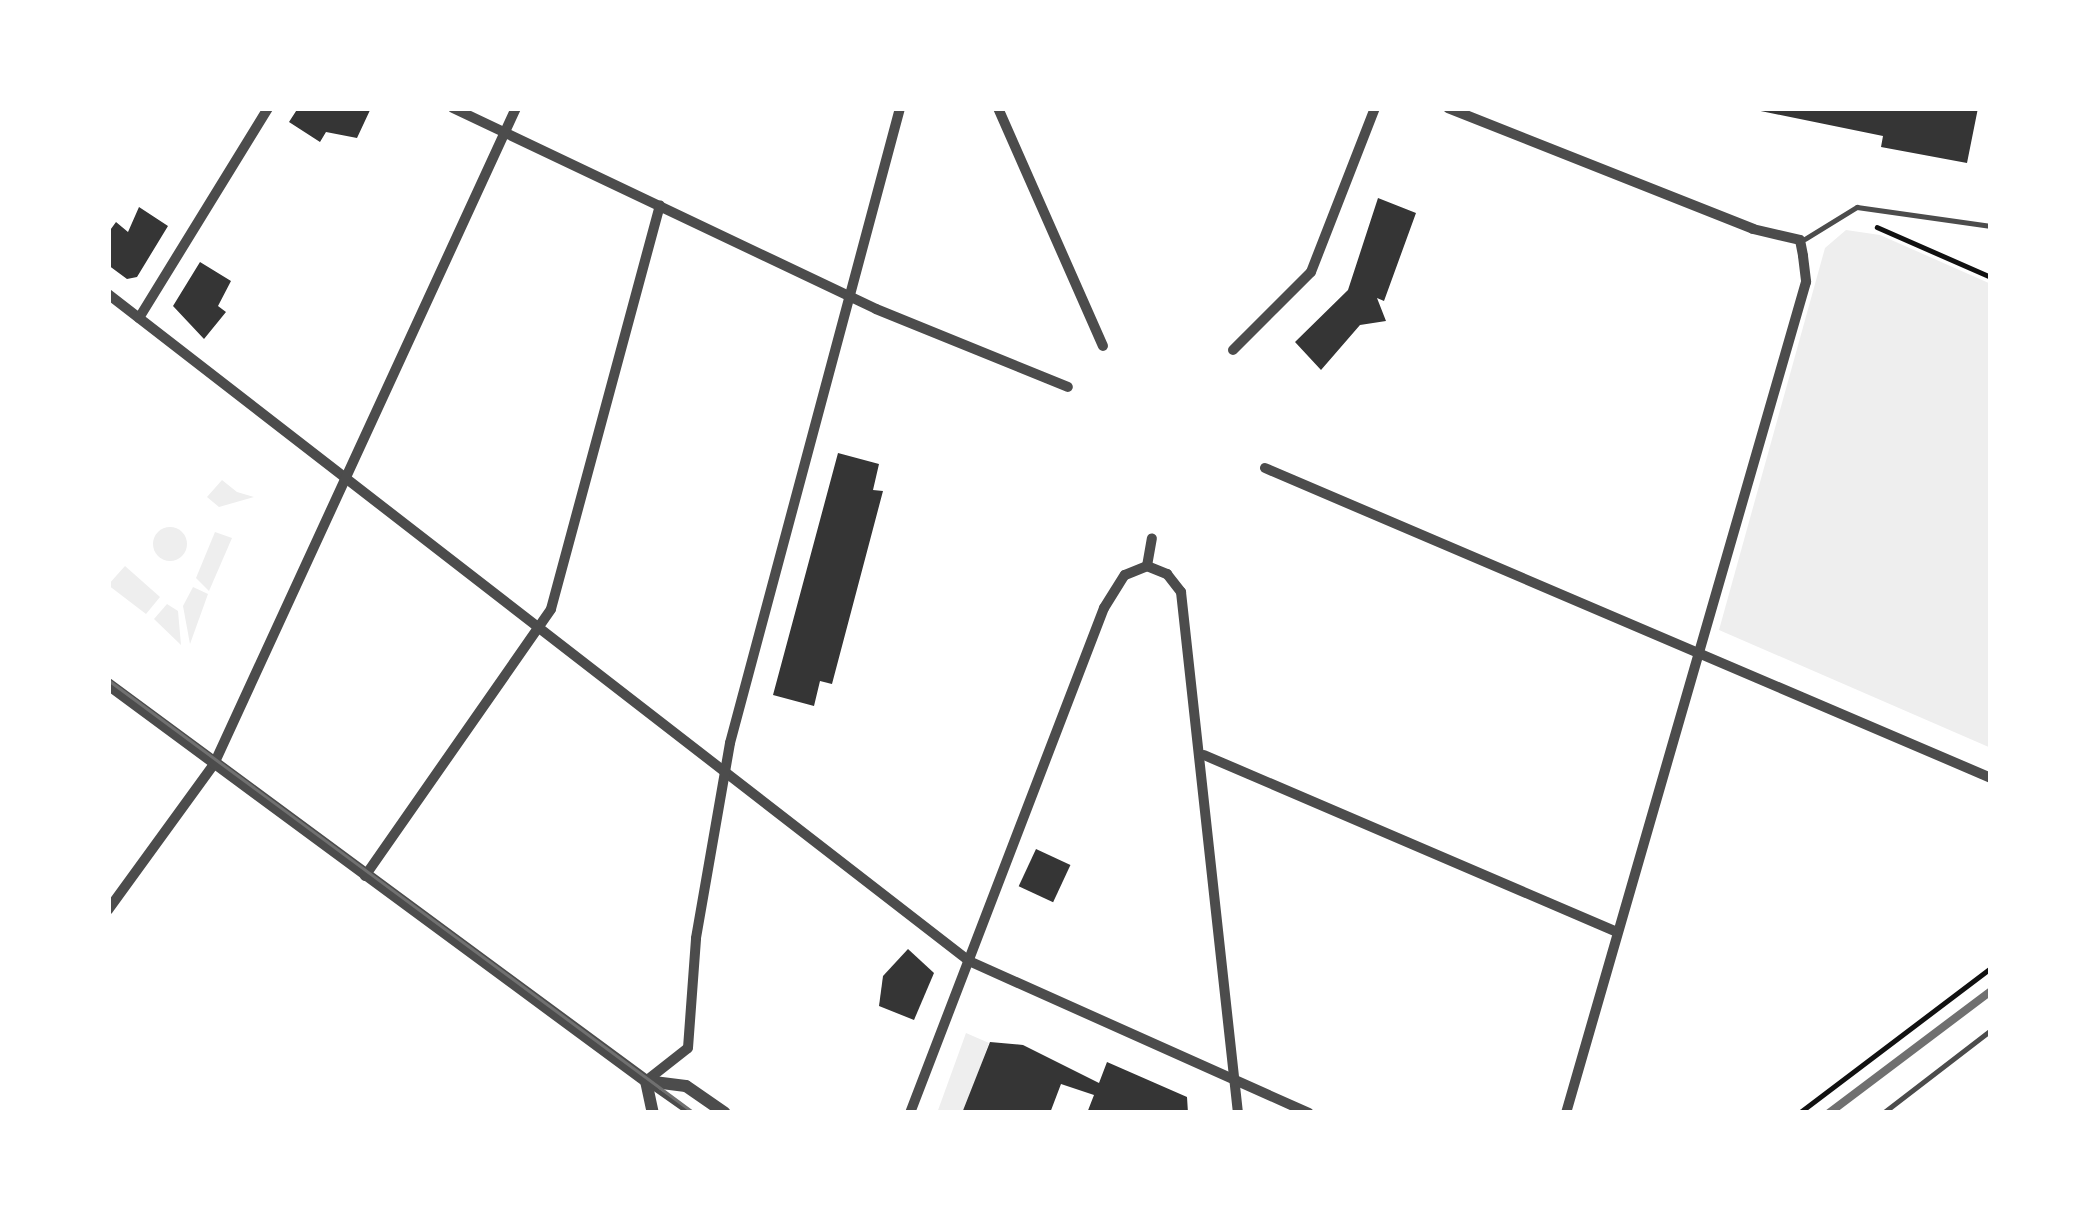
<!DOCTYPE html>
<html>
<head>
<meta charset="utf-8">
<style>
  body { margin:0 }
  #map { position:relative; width:2099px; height:1221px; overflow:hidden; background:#fff; font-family:"Exo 2",sans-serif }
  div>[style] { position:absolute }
  .green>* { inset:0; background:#eee }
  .round { border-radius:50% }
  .building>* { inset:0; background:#353535; transform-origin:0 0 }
  .path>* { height:4.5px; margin:-2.25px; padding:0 2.25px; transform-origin:2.25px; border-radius:2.25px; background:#111 }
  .service>* { height:4.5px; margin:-2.25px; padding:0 2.25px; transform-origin:2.25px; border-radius:2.25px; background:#4c4c4c }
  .minor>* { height:10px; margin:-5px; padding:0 5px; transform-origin:5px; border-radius:5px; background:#4c4c4c }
  .tertiary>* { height:12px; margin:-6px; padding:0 6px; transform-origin:6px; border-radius:6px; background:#4c4c4c }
  .tram>* { height:3px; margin:-1.5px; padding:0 1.5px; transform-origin:1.5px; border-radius:1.5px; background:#707070 }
  .rail>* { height:8px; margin:-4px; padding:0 4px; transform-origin:4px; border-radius:4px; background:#707070 }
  span { translate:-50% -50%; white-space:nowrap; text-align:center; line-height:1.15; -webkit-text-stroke:12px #fff; paint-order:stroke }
  .frame { position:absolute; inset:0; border:111px solid #fff; pointer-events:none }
</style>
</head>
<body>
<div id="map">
  <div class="green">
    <i style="clip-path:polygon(1846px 230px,1880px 235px,1991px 284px,1991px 748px,1719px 630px,1825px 248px)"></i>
    <i style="clip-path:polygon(222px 480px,237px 492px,254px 497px,219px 507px,207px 497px)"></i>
    <i class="round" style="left:153px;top:527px;width:34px;height:34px"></i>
    <i style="clip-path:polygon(215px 532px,232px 538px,209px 591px,196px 578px)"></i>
    <i style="clip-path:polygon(125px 566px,160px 597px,146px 614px,108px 585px)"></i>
    <i style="clip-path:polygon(193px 587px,208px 594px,190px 644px,183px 606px)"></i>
    <i style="clip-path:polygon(167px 604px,178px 611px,181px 645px,154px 619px)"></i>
    <i style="clip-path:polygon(966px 1033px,989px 1043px,971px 1093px,962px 1113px,937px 1113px)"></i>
  </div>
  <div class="building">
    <i style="clip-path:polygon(298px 108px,371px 108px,357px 138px,326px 132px,320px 142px,289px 122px)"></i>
    <i style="clip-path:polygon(1746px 108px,1978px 108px,1967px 163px,1881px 147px,1883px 136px)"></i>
    <i style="clip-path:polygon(1378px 198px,1416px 213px,1384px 301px,1377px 298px,1386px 321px,1360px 325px,1321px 370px,1295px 342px,1348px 290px)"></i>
    <i style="clip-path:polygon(139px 207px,168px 226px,137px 277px,127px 279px,108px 265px,108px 233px,116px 222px,128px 232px)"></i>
    <i style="clip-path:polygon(200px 262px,231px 281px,218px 306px,226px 312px,204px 339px,173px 306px)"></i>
    <i style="clip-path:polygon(838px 453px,879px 464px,873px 490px,883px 491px,832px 684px,820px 681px,814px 706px,773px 695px)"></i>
    <i style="left:1036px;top:849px;width:38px;height:41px;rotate:25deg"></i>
    <i style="clip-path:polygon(908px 949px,934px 973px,914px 1020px,879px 1006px,883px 976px)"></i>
    <i style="clip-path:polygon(990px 1042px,1023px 1045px,1099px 1083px,1107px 1062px,1187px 1097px,1188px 1113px,1087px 1113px,1094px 1095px,1061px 1084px,1050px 1113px,962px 1113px)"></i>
  </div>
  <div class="path">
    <i style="left:1877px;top:227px;width:124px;rotate:23.7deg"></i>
    <i style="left:1799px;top:1113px;width:241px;rotate:-37.1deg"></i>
  </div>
  <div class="service">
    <i style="left:1805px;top:239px;width:61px;rotate:-31.6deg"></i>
    <i style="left:1857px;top:207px;width:135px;rotate:8.1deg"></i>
    <i style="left:650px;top:1085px;width:49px;rotate:35deg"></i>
    <i style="left:1883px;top:1113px;width:136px;rotate:-37.5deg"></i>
  </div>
  <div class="minor">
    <i style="left:453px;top:108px;width:468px;rotate:25.4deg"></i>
    <i style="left:876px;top:309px;width:207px;rotate:22.1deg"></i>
    <i style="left:998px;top:108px;width:260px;rotate:66.2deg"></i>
    <i style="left:1448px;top:108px;width:328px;rotate:21.6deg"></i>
    <i style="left:1753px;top:229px;width:48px;rotate:13.2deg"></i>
    <i style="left:1800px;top:240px;width:16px;rotate:79deg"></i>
    <i style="left:1803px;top:256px;width:26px;rotate:83deg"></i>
    <i style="left:1806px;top:282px;width:865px;rotate:106.11deg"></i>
    <i style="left:108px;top:294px;width:1089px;rotate:37.76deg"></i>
    <i style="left:969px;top:961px;width:372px;rotate:24.1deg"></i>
    <i style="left:139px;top:318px;width:246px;rotate:-58.4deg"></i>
    <i style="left:1233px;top:350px;width:110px;rotate:-45deg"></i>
    <i style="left:1311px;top:272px;width:176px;rotate:-68.7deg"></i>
    <i style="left:1265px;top:468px;width:789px;rotate:23.12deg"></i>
    <i style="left:1147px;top:566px;width:22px;rotate:22deg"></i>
    <i style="left:1167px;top:574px;width:23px;rotate:52deg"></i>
    <i style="left:1181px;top:592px;width:524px;rotate:83.76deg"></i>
    <i style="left:1147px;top:566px;width:28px;rotate:-80deg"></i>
    <i style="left:1204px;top:755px;width:449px;rotate:23.2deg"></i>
    <i style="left:365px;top:876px;width:325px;rotate:-55.1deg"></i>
    <i style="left:551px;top:609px;width:418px;rotate:-74.9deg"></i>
    <i style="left:108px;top:910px;width:180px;rotate:-54deg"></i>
    <i style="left:214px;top:764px;width:722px;rotate:-65.28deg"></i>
    <i style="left:646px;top:1081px;width:53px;rotate:-38.2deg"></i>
    <i style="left:688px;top:1048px;width:110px;rotate:-85.8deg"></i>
    <i style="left:696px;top:938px;width:198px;rotate:-80.1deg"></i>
    <i style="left:730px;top:743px;width:657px;rotate:-75.01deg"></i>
    <i style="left:910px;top:1113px;width:541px;rotate:-68.99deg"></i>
    <i style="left:1104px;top:608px;width:39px;rotate:-58deg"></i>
    <i style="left:1125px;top:575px;width:24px;rotate:-22deg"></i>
  </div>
  <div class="tertiary">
    <i style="left:108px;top:684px;width:669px;rotate:36.42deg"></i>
    <i style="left:646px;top:1081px;width:40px;rotate:7.1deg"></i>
    <i style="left:686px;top:1086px;width:47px;rotate:34.7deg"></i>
    <i style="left:646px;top:1081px;width:33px;rotate:78deg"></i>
  </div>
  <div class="tram">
    <i style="left:108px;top:680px;width:729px;rotate:36.46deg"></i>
  </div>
  <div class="rail">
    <i style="left:1829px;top:1113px;width:203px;rotate:-37deg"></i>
  </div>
  <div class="frame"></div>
</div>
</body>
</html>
